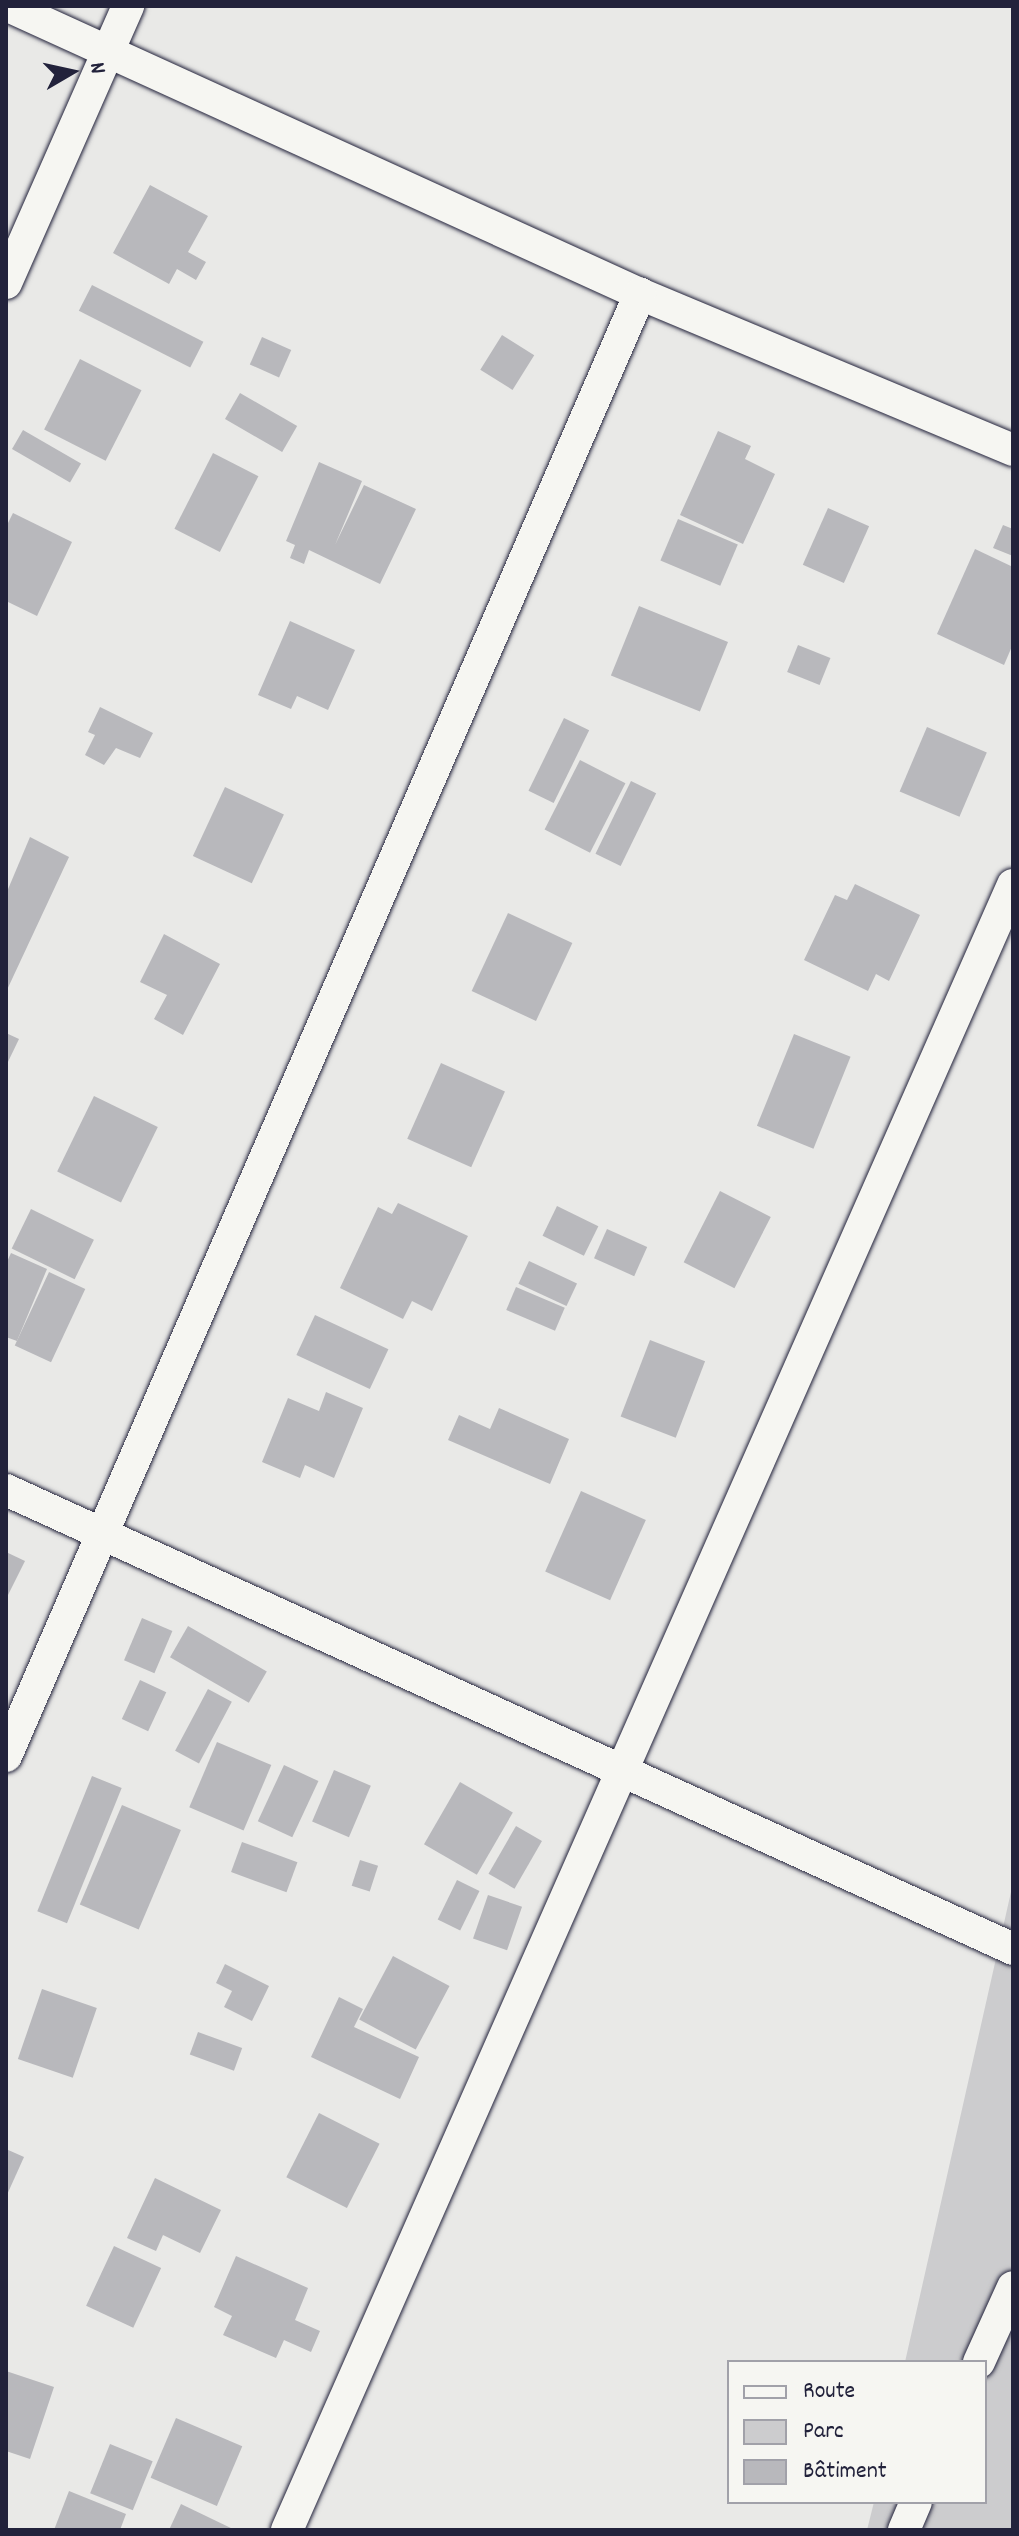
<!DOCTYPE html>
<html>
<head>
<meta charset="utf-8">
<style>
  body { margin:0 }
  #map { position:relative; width:1019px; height:2536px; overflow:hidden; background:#e9e9e7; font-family:Dekko,sans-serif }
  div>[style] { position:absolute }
  .green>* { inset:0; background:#ccccce }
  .building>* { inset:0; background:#b8b8bc; transform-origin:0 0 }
  .roads { filter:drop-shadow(0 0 2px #22223b) drop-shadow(0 0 2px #22223b) }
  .minor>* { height:32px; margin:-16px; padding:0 16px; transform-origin:16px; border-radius:16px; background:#f6f6f2 }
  span { translate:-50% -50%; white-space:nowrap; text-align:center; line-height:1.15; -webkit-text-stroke:7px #f6f6f2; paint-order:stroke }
  .frame { position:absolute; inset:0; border:8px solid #22223b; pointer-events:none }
  .legend { position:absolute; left:727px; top:2360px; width:260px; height:144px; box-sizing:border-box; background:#f6f6f2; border:2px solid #a1a1a9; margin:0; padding:10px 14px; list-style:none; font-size:24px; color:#22223b }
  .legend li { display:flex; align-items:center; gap:16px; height:40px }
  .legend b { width:40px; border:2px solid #a1a1a9 }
  .north { position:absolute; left:32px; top:32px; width:80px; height:80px; -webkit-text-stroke:6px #f6f6f2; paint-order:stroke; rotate:81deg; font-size:22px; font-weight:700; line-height:32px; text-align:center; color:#22223b }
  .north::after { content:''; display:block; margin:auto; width:28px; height:36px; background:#22223b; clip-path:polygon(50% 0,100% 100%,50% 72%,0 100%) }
</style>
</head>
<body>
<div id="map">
  <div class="green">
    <i style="clip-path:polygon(1013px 1883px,1013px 2530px,867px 2530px,874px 2502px,985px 2502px,985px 2362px,905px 2362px)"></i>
  </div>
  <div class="building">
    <i style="clip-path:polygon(150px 185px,208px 216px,188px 252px,206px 262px,196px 280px,177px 269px,169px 284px,113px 253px)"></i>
    <i style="left:92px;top:285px;width:125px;height:29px;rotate:27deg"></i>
    <i style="left:502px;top:335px;width:38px;height:41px;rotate:32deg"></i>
    <i style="left:262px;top:337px;width:32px;height:30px;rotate:24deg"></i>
    <i style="left:80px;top:359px;width:69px;height:79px;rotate:27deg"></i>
    <i style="left:240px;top:393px;width:66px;height:30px;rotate:30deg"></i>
    <i style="left:23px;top:430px;width:67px;height:22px;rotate:30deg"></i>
    <i style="clip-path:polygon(718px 431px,751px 446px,745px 459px,775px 474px,743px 544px,680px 515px)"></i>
    <i style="left:213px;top:453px;width:51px;height:85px;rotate:27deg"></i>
    <i style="clip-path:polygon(319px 462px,362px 481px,335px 545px,364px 485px,416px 509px,380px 584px,309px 550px,304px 564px,290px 558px,295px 545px,286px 541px)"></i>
    <i style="left:828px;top:508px;width:45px;height:62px;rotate:24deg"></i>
    <i style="clip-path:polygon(13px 513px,72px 542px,37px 616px,6px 601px,6px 527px)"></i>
    <i style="left:678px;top:519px;width:65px;height:45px;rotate:23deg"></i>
    <i style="clip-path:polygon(1003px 525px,1013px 529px,1013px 556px,993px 548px)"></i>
    <i style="clip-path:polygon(975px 549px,1013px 567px,1013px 644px,1004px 665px,937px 634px)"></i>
    <i style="left:639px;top:606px;width:96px;height:75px;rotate:22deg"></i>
    <i style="clip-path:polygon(290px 621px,355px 650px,328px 710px,297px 696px,291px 709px,258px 695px)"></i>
    <i style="left:798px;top:645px;width:35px;height:29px;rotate:22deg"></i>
    <i style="clip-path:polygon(100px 707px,153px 733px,140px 758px,116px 748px,104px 765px,85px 755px,95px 735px,88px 732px)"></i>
    <i style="left:564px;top:718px;width:28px;height:81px;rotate:26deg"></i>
    <i style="left:927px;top:727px;width:65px;height:70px;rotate:23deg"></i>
    <i style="left:580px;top:760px;width:51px;height:78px;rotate:27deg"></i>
    <i style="left:631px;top:781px;width:28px;height:81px;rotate:26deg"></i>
    <i style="left:225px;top:787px;width:65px;height:76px;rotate:25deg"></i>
    <i style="clip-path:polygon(30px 837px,69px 857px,6px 992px,6px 894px)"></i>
    <i style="clip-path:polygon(855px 884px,920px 915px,889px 981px,876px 974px,868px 991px,804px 960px,835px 895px,847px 900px)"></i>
    <i style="left:508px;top:913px;width:71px;height:86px;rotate:25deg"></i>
    <i style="clip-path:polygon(164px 934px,220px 964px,183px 1035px,154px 1019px,167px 995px,140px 982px)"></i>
    <i style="clip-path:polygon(6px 1033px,19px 1039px,6px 1066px)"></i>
    <i style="left:794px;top:1034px;width:61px;height:99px;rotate:22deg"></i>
    <i style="left:441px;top:1063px;width:70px;height:83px;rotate:24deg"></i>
    <i style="left:94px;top:1096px;width:71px;height:84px;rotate:26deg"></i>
    <i style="left:720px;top:1191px;width:57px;height:80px;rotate:27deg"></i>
    <i style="clip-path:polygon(398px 1203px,468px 1236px,432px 1311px,412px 1301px,403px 1319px,340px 1288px,378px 1207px,392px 1214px)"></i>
    <i style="left:557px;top:1206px;width:46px;height:33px;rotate:26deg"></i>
    <i style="left:31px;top:1209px;width:70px;height:44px;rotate:26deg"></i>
    <i style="left:607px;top:1229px;width:44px;height:32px;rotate:24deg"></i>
    <i style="clip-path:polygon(11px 1253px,47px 1269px,17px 1341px,6px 1337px,6px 1264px)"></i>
    <i style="left:529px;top:1261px;width:53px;height:25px;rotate:25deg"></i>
    <i style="left:49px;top:1272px;width:40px;height:81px;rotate:25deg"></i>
    <i style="left:516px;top:1287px;width:53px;height:25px;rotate:23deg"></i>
    <i style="left:315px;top:1315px;width:81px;height:44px;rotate:25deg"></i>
    <i style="left:650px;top:1340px;width:59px;height:82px;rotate:21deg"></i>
    <i style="clip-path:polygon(326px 1392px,363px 1408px,334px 1478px,305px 1465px,300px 1478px,262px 1462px,288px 1398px,319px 1411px)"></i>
    <i style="clip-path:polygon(499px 1408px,569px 1439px,550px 1484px,448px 1440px,459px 1415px,490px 1429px)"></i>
    <i style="left:581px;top:1491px;width:71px;height:88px;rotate:24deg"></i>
    <i style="clip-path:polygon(6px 1552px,25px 1561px,6px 1599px)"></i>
    <i style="left:142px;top:1618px;width:33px;height:46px;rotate:23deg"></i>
    <i style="left:188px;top:1626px;width:91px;height:36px;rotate:30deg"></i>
    <i style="left:140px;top:1680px;width:29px;height:43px;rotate:25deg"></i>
    <i style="left:208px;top:1689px;width:27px;height:70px;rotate:28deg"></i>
    <i style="left:217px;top:1742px;width:59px;height:71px;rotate:23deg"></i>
    <i style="left:284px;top:1765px;width:38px;height:62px;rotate:25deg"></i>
    <i style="left:334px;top:1770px;width:40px;height:56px;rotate:23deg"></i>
    <i style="left:92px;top:1776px;width:32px;height:146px;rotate:22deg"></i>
    <i style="left:460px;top:1782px;width:61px;height:72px;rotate:30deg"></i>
    <i style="left:122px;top:1805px;width:64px;height:108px;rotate:23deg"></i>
    <i style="left:516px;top:1826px;width:30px;height:55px;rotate:30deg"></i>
    <i style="left:242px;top:1842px;width:59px;height:32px;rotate:20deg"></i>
    <i style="left:360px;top:1860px;width:19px;height:27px;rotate:18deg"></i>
    <i style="left:457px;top:1880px;width:25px;height:44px;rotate:26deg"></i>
    <i style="left:488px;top:1895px;width:36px;height:46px;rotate:19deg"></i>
    <i style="left:393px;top:1956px;width:64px;height:72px;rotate:28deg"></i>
    <i style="clip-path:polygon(225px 1964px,269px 1986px,252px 2021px,224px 2007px,232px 1991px,216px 1983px)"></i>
    <i style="left:42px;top:1989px;width:58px;height:74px;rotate:19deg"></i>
    <i style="clip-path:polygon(339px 1997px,363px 2009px,354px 2027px,419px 2057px,400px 2099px,311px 2057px)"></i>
    <i style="left:198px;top:2032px;width:47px;height:24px;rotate:20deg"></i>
    <i style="left:319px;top:2113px;width:68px;height:72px;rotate:27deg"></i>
    <i style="clip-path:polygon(6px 2149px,24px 2157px,6px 2197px)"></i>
    <i style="clip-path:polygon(155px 2178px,221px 2210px,200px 2253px,163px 2235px,156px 2251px,127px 2238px)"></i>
    <i style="left:114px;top:2246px;width:52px;height:66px;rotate:25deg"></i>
    <i style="clip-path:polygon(236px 2256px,308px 2288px,295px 2320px,320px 2331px,311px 2352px,284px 2340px,276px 2358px,223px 2335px,232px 2316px,214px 2307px)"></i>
    <i style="clip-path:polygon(6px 2371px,54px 2387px,30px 2459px,6px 2451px)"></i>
    <i style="left:176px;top:2418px;width:72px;height:65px;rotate:23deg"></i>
    <i style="left:110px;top:2444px;width:46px;height:53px;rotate:22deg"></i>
    <i style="clip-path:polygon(69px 2491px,126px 2514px,120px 2530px,54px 2530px)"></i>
    <i style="clip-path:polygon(181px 2504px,235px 2530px,169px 2530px)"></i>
  </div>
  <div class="roads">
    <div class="minor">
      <i style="left:8px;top:6px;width:695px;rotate:24.5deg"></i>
      <i style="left:640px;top:294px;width:404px;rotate:22.7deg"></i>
      <i style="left:6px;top:283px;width:303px;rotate:-66.2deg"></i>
      <i style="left:6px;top:1490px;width:1107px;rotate:24.5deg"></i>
      <i style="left:6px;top:1756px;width:1594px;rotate:-66.56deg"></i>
      <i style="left:979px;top:2362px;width:82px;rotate:-65.6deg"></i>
      <i style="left:287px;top:2530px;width:1798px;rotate:-66.19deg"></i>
      <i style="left:904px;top:2530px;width:30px;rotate:-67deg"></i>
    </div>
  </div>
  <div class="frame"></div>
  <ul class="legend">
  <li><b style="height:10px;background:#f6f6f2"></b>Route</li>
  <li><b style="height:22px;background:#ccccce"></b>Parc</li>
  <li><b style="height:22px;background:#b8b8bc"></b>Bâtiment</li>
  </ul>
  <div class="north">N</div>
</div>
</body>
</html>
